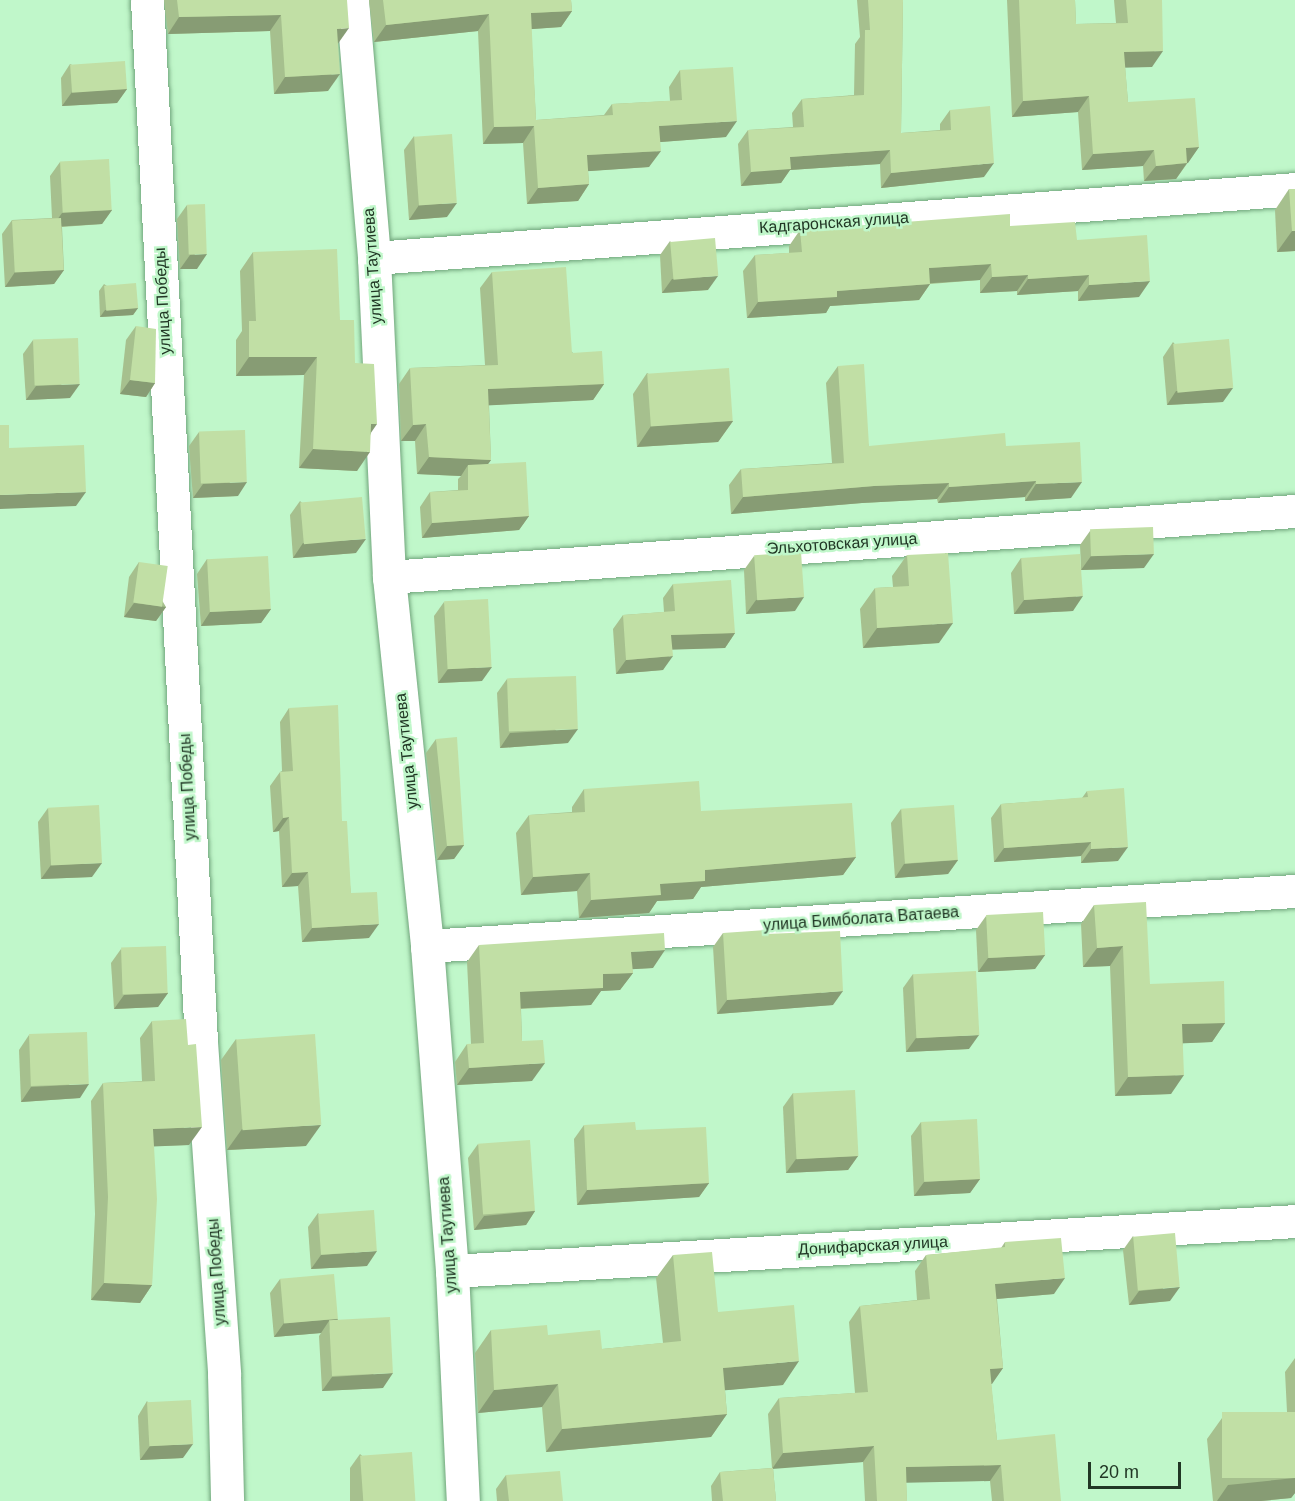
<!DOCTYPE html>
<html>
<head>
<meta charset="utf-8">
<style>
  body { margin:0 }
  #map { position:relative; width:1295px; height:1501px; overflow:hidden; background:#c0f7ca; font-family:Arial,sans-serif }
  div>[style] { position:absolute }
  .roads { filter:drop-shadow(0 0 2px #70a57b) drop-shadow(0 0 2px #70a57b) }
  .minor>* { height:33px; margin:-16.5px; padding:0 16.5px; transform-origin:16.5px; border-radius:16.5px; background:#fff }
  .wall>* { inset:0; background:#a6c08e }
  .shaded-wall>* { inset:0; background:#879c74 }
  .building>* { inset:0; background:#c1dfa5; transform-origin:0 0 }
  span { translate:-50% -50%; white-space:nowrap; text-align:center; line-height:1.15; -webkit-text-stroke:5px #c0f7ca; paint-order:stroke }
  .street-label { font-size:16px; color:#213725 }
  .scale { position:absolute; left:1088px; top:1462px; width:93px; height:27px; box-sizing:border-box; border:3px solid #213725; border-top:0; padding-left:8px; font-size:18px; line-height:21px; white-space:nowrap; color:#213725; -webkit-text-stroke:4px #c0f7ca; paint-order:stroke }
</style>
</head>
<body>
<div id="map">
  <div class="roads">
    <div class="minor">
      <i style="left:147px;top:0;width:1043px;rotate:87.03deg"></i>
      <i style="left:201px;top:1042px;width:333px;rotate:86deg"></i>
      <i style="left:224px;top:1374px;width:127px;rotate:88.6deg"></i>
      <i style="left:352px;top:0;width:259px;rotate:85.1deg"></i>
      <i style="left:374px;top:258px;width:319px;rotate:87.3deg"></i>
      <i style="left:389px;top:577px;width:371px;rotate:84.1deg"></i>
      <i style="left:427px;top:946px;width:326px;rotate:85.6deg"></i>
      <i style="left:452px;top:1271px;width:230px;rotate:87.3deg"></i>
      <i style="left:374px;top:258px;width:924px;rotate:-4.28deg"></i>
      <i style="left:389px;top:577px;width:908px;rotate:-4.17deg"></i>
      <i style="left:427px;top:946px;width:870px;rotate:-3.63deg"></i>
      <i style="left:452px;top:1271px;width:844px;rotate:-3.39deg"></i>
    </div>
  </div>
  <div class="wall">
    <i style="clip-path:polygon(164px 0,347px 0,328px 91px,274px 94px,270px 31px,168px 34px)"></i>
    <i style="clip-path:polygon(369px 0,571px 0,572px 11px,561px 27px,531px 29px,536px 120px,604px 115px,612px 104px,670px 101px,669px 87px,680px 70px,726px 137px,660px 142px,649px 167px,588px 171px,589px 184px,578px 201px,527px 204px,523px 143px,483px 144px,478px 31px,374px 42px)"></i>
    <i style="clip-path:polygon(857px 0,903px 0,901px 133px,940px 130px,940px 124px,950px 110px,984px 177px,881px 188px,880px 164px,790px 170px,781px 183px,741px 186px,738px 144px,748px 130px,793px 127px,792px 113px,802px 99px,854px 95px,855px 44px,860px 37px)"></i>
    <i style="clip-path:polygon(1007px 0,1075px 0,1076px 24px,1116px 23px,1114px 0,1162px 0,1152px 67px,1125px 67px,1128px 102px,1199px 147px,1176px 179px,1144px 181px,1143px 166px,1082px 170px,1078px 112px,1012px 117px)"></i>
    <i style="clip-path:polygon(70px 64px,127px 89px,117px 103px,62px 106px,61px 78px)"></i>
    <i style="clip-path:polygon(414px 136px,447px 217px,409px 220px,404px 150px)"></i>
    <i style="clip-path:polygon(60px 162px,112px 210px,102px 224px,62px 227px,64px 270px,54px 284px,5px 287px,2px 234px,12px 220px,52px 218px,50px 176px)"></i>
    <i style="clip-path:polygon(1289px 189px,1295px 189px,1295px 251px,1277px 252px,1275px 210px)"></i>
    <i style="clip-path:polygon(187px 205px,197px 269px,180px 269px,177px 219px)"></i>
    <i style="clip-path:polygon(1010px 226px,1077px 240px,1139px 297px,1078px 301px,1078px 291px,1017px 295px,1017px 291px,980px 293px,980px 280px,930px 284px,919px 300px,830px 306px,826px 313px,747px 318px,743px 271px,755px 255px,789px 253px,789px 246px,800px 230px)"></i>
    <i style="clip-path:polygon(670px 241px,708px 290px,662px 293px,660px 255px)"></i>
    <i style="clip-path:polygon(253px 252px,340px 320px,355px 363px,371px 433px,357px 471px,299px 468px,304px 375px,236px 376px,236px 340px,242px 331px,240px 271px)"></i>
    <i style="clip-path:polygon(492px 272px,604px 384px,593px 400px,489px 405px,491px 460px,488px 464px,529px 516px,519px 530px,422px 538px,420px 507px,430px 492px,458px 490px,458px 479px,461px 476px,417px 474px,415px 441px,401px 441px,399px 384px,410px 368px,485px 365px,480px 288px)"></i>
    <i style="clip-path:polygon(104px 284px,138px 308px,133px 315px,100px 317px,99px 291px)"></i>
    <i style="clip-path:polygon(136px 326px,155px 383px,146px 397px,120px 394px,126px 340px)"></i>
    <i style="clip-path:polygon(33px 340px,70px 398px,26px 400px,23px 354px)"></i>
    <i style="clip-path:polygon(1173px 342px,1223px 402px,1167px 405px,1163px 357px)"></i>
    <i style="clip-path:polygon(838px 366px,869px 446px,1006px 446px,1071px 498px,1025px 501px,1025px 497px,938px 503px,937px 499px,862px 503px,731px 514px,729px 485px,741px 469px,832px 463px,826px 383px)"></i>
    <i style="clip-path:polygon(647px 373px,733px 421px,718px 442px,637px 447px,633px 394px)"></i>
    <i style="clip-path:polygon(199px 432px,238px 496px,193px 498px,189px 446px)"></i>
    <i style="clip-path:polygon(300px 501px,356px 553px,293px 558px,290px 515px)"></i>
    <i style="clip-path:polygon(1090px 531px,1144px 568px,1081px 570px,1073px 611px,1014px 614px,1011px 573px,1021px 558px,1081px 568px,1080px 545px)"></i>
    <i style="clip-path:polygon(907px 555px,939px 643px,863px 648px,860px 609px,875px 588px,893px 587px,892px 576px)"></i>
    <i style="clip-path:polygon(754px 556px,795px 611px,746px 614px,744px 570px)"></i>
    <i style="clip-path:polygon(207px 559px,271px 609px,261px 623px,201px 626px,197px 574px)"></i>
    <i style="clip-path:polygon(139px 562px,166px 607px,156px 621px,124px 617px,129px 577px)"></i>
    <i style="clip-path:polygon(673px 584px,735px 633px,725px 648px,672px 649px,663px 670px,616px 674px,613px 629px,623px 615px,664px 612px,663px 598px)"></i>
    <i style="clip-path:polygon(444px 602px,482px 681px,438px 683px,434px 616px)"></i>
    <i style="clip-path:polygon(507px 679px,568px 743px,500px 748px,497px 693px)"></i>
    <i style="clip-path:polygon(289px 708px,342px 821px,351px 893px,369px 938px,302px 942px,298px 886px,282px 887px,279px 831px,273px 832px,270px 786px,280px 772px,282px 771px,280px 722px)"></i>
    <i style="clip-path:polygon(436px 739px,464px 845px,454px 859px,437px 860px,426px 753px)"></i>
    <i style="clip-path:polygon(584px 789px,701px 811px,856px 857px,843px 875px,701px 887px,693px 899px,657px 901px,649px 913px,579px 918px,577px 891px,521px 895px,516px 833px,529px 815px,572px 812px,572px 807px)"></i>
    <i style="clip-path:polygon(1087px 791px,1118px 861px,1081px 863px,1081px 856px,994px 862px,991px 818px,1001px 804px,1082px 798px)"></i>
    <i style="clip-path:polygon(48px 808px,92px 877px,41px 879px,38px 822px)"></i>
    <i style="clip-path:polygon(901px 809px,958px 860px,948px 874px,895px 878px,891px 823px)"></i>
    <i style="clip-path:polygon(1094px 905px,1150px 984px,1225px 1023px,1212px 1042px,1183px 1043px,1171px 1094px,1115px 1096px,1110px 966px,1083px 967px,1081px 924px)"></i>
    <i style="clip-path:polygon(986px 916px,1045px 955px,1035px 969px,978px 972px,976px 930px)"></i>
    <i style="clip-path:polygon(723px 933px,766px 934px,833px 1005px,717px 1014px,713px 947px)"></i>
    <i style="clip-path:polygon(479px 945px,653px 968px,632px 969px,633px 973px,620px 990px,601px 991px,591px 1005px,521px 1009px,522px 1041px,532px 1081px,457px 1085px,455px 1062px,467px 1044px,471px 1044px,467px 962px)"></i>
    <i style="clip-path:polygon(121px 949px,168px 993px,158px 1007px,114px 1009px,111px 963px)"></i>
    <i style="clip-path:polygon(913px 974px,969px 1049px,906px 1052px,903px 988px)"></i>
    <i style="clip-path:polygon(152px 1021px,189px 1145px,154px 1146px,152px 1285px,140px 1303px,91px 1300px,95px 1214px,91px 1101px,103px 1083px,142px 1081px,140px 1038px)"></i>
    <i style="clip-path:polygon(29px 1035px,80px 1098px,21px 1102px,19px 1050px)"></i>
    <i style="clip-path:polygon(236px 1039px,306px 1146px,227px 1150px,221px 1060px)"></i>
    <i style="clip-path:polygon(793px 1093px,858px 1156px,848px 1170px,786px 1173px,783px 1107px)"></i>
    <i style="clip-path:polygon(921px 1122px,980px 1179px,970px 1193px,914px 1196px,911px 1136px)"></i>
    <i style="clip-path:polygon(584px 1125px,636px 1130px,709px 1183px,699px 1197px,577px 1205px,574px 1139px)"></i>
    <i style="clip-path:polygon(478px 1144px,535px 1211px,526px 1225px,474px 1230px,468px 1158px)"></i>
    <i style="clip-path:polygon(318px 1213px,367px 1266px,311px 1269px,308px 1227px)"></i>
    <i style="clip-path:polygon(1133px 1236px,1170px 1301px,1129px 1305px,1123px 1250px)"></i>
    <i style="clip-path:polygon(1005px 1242px,1054px 1294px,997px 1299px,1003px 1368px,991px 1384px,997px 1440px,1061px 1501px,992px 1501px,990px 1481px,906px 1482px,907px 1501px,865px 1501px,863px 1462px,773px 1468px,776px 1501px,712px 1501px,711px 1486px,720px 1472px,772px 1468px,768px 1414px,779px 1398px,855px 1393px,849px 1322px,860px 1306px,917px 1300px,915px 1271px,926px 1255px,1001px 1248px)"></i>
    <i style="clip-path:polygon(673px 1255px,718px 1312px,783px 1385px,725px 1390px,727px 1414px,711px 1437px,546px 1452px,542px 1407px,478px 1413px,475px 1353px,491px 1330px,548px 1335px,602px 1349px,663px 1343px,656px 1278px)"></i>
    <i style="clip-path:polygon(280px 1279px,338px 1319px,336px 1321px,383px 1388px,322px 1391px,319px 1336px,321px 1333px,274px 1337px,270px 1293px)"></i>
    <i style="clip-path:polygon(1295px 1358px,1295px 1493px,1291px 1498px,1261px 1501px,1213px 1501px,1207px 1439px,1222px 1418px,1287px 1412px,1285px 1372px)"></i>
    <i style="clip-path:polygon(147px 1401px,183px 1458px,140px 1460px,138px 1416px)"></i>
    <i style="clip-path:polygon(360px 1454px,415px 1501px,350px 1501px,350px 1468px)"></i>
    <i style="clip-path:polygon(506px 1475px,563px 1501px,497px 1501px,496px 1489px)"></i>
  </div>
  <div class="shaded-wall">
    <i style="clip-path:polygon(572px 11px,561px 27px,519px 30px,531px 13px)"></i>
    <i style="clip-path:polygon(489px 14px,478px 31px,374px 42px,386px 25px)"></i>
    <i style="clip-path:polygon(281px 15px,270px 31px,168px 34px,179px 17px)"></i>
    <i style="clip-path:polygon(349px 28px,337px 45px,337px 29px)"></i>
    <i style="clip-path:polygon(1163px 51px,1152px 67px,1113px 68px,1124px 52px)"></i>
    <i style="clip-path:polygon(340px 74px,328px 91px,274px 94px,285px 77px)"></i>
    <i style="clip-path:polygon(127px 89px,117px 103px,62px 106px,72px 92px)"></i>
    <i style="clip-path:polygon(1089px 96px,1078px 112px,1012px 117px,1023px 101px)"></i>
    <i style="clip-path:polygon(737px 121px,726px 137px,648px 143px,659px 126px)"></i>
    <i style="clip-path:polygon(534px 126px,523px 143px,483px 144px,494px 127px)"></i>
    <i style="clip-path:polygon(1199px 147px,1188px 163px,1175px 164px,1186px 148px)"></i>
    <i style="clip-path:polygon(890px 150px,880px 164px,790px 170px,781px 183px,741px 186px,751px 172px,790px 157px)"></i>
    <i style="clip-path:polygon(1154px 150px,1143px 166px,1082px 170px,1093px 154px)"></i>
    <i style="clip-path:polygon(661px 151px,649px 167px,576px 172px,587px 155px)"></i>
    <i style="clip-path:polygon(994px 163px,984px 177px,881px 188px,891px 173px)"></i>
    <i style="clip-path:polygon(1187px 163px,1176px 179px,1144px 181px,1156px 166px)"></i>
    <i style="clip-path:polygon(589px 184px,578px 201px,527px 204px,538px 188px)"></i>
    <i style="clip-path:polygon(457px 203px,447px 217px,409px 220px,419px 205px)"></i>
    <i style="clip-path:polygon(112px 210px,102px 224px,52px 227px,62px 213px)"></i>
    <i style="clip-path:polygon(1292px 231px,1295px 231px,1295px 251px,1277px 252px)"></i>
    <i style="clip-path:polygon(207px 254px,197px 269px,180px 269px,190px 255px)"></i>
    <i style="clip-path:polygon(991px 264px,980px 280px,918px 284px,929px 268px)"></i>
    <i style="clip-path:polygon(64px 270px,54px 284px,5px 287px,15px 272px)"></i>
    <i style="clip-path:polygon(1028px 275px,1017px 291px,980px 293px,992px 277px)"></i>
    <i style="clip-path:polygon(1089px 275px,1078px 291px,1017px 295px,1028px 279px)"></i>
    <i style="clip-path:polygon(718px 276px,708px 290px,662px 293px,672px 279px)"></i>
    <i style="clip-path:polygon(1150px 281px,1139px 297px,1078px 301px,1089px 285px)"></i>
    <i style="clip-path:polygon(930px 284px,919px 300px,830px 306px,826px 313px,747px 318px,758px 302px,837px 291px)"></i>
    <i style="clip-path:polygon(138px 308px,133px 315px,100px 317px,105px 310px)"></i>
    <i style="clip-path:polygon(249px 357px,317px 357px,304px 375px,236px 376px)"></i>
    <i style="clip-path:polygon(130px 380px,155px 383px,146px 397px,120px 394px)"></i>
    <i style="clip-path:polygon(80px 384px,70px 398px,26px 400px,36px 386px)"></i>
    <i style="clip-path:polygon(604px 384px,593px 400px,477px 406px,488px 389px)"></i>
    <i style="clip-path:polygon(1233px 388px,1223px 402px,1167px 405px,1176px 391px)"></i>
    <i style="clip-path:polygon(733px 421px,718px 442px,637px 447px,651px 426px)"></i>
    <i style="clip-path:polygon(371px 424px,377px 424px,364px 443px)"></i>
    <i style="clip-path:polygon(426px 424px,415px 441px,401px 441px,413px 425px)"></i>
    <i style="clip-path:polygon(313px 449px,370px 452px,357px 471px,299px 468px)"></i>
    <i style="clip-path:polygon(429px 457px,491px 460px,479px 476px,468px 465px,461px 476px,417px 474px)"></i>
    <i style="clip-path:polygon(1036px 481px,1025px 497px,938px 503px,949px 487px)"></i>
    <i style="clip-path:polygon(247px 482px,238px 496px,193px 498px,203px 484px)"></i>
    <i style="clip-path:polygon(1082px 482px,1071px 498px,1025px 501px,1036px 484px)"></i>
    <i style="clip-path:polygon(949px 483px,937px 499px,862px 503px,731px 514px,743px 497px,874px 486px)"></i>
    <i style="clip-path:polygon(86px 492px,76px 506px,0 509px,0 495px)"></i>
    <i style="clip-path:polygon(529px 516px,519px 530px,422px 538px,432px 523px)"></i>
    <i style="clip-path:polygon(366px 539px,356px 553px,293px 558px,303px 543px)"></i>
    <i style="clip-path:polygon(1154px 554px,1144px 568px,1081px 570px,1091px 556px)"></i>
    <i style="clip-path:polygon(1083px 596px,1073px 611px,1014px 614px,1024px 600px)"></i>
    <i style="clip-path:polygon(804px 597px,795px 611px,746px 614px,756px 600px)"></i>
    <i style="clip-path:polygon(134px 603px,166px 607px,156px 621px,124px 617px)"></i>
    <i style="clip-path:polygon(271px 609px,261px 623px,201px 626px,210px 612px)"></i>
    <i style="clip-path:polygon(953px 623px,939px 643px,863px 648px,877px 628px)"></i>
    <i style="clip-path:polygon(735px 633px,725px 648px,662px 650px,671px 635px)"></i>
    <i style="clip-path:polygon(673px 656px,663px 670px,616px 674px,626px 660px)"></i>
    <i style="clip-path:polygon(492px 667px,482px 681px,438px 683px,448px 669px)"></i>
    <i style="clip-path:polygon(578px 729px,568px 743px,500px 748px,510px 733px)"></i>
    <i style="clip-path:polygon(289px 817px,279px 831px,273px 832px,283px 818px)"></i>
    <i style="clip-path:polygon(1091px 842px,1081px 856px,994px 862px,1004px 848px)"></i>
    <i style="clip-path:polygon(464px 845px,454px 859px,437px 860px,447px 846px)"></i>
    <i style="clip-path:polygon(1128px 847px,1118px 861px,1081px 863px,1091px 849px)"></i>
    <i style="clip-path:polygon(856px 857px,843px 875px,701px 887px,693px 899px,657px 901px,649px 913px,579px 918px,591px 900px,660px 884px,705px 870px)"></i>
    <i style="clip-path:polygon(958px 860px,948px 874px,895px 878px,904px 864px)"></i>
    <i style="clip-path:polygon(102px 863px,92px 877px,41px 879px,51px 865px)"></i>
    <i style="clip-path:polygon(308px 872px,298px 886px,282px 887px,292px 873px)"></i>
    <i style="clip-path:polygon(590px 873px,577px 891px,521px 895px,533px 877px)"></i>
    <i style="clip-path:polygon(379px 924px,369px 938px,302px 942px,312px 928px)"></i>
    <i style="clip-path:polygon(1123px 946px,1110px 966px,1083px 967px,1097px 948px)"></i>
    <i style="clip-path:polygon(665px 950px,653px 968px,619px 970px,631px 952px)"></i>
    <i style="clip-path:polygon(1045px 955px,1035px 969px,978px 972px,988px 958px)"></i>
    <i style="clip-path:polygon(633px 973px,620px 990px,601px 991px,591px 1005px,507px 1009px,520px 992px,603px 974px)"></i>
    <i style="clip-path:polygon(843px 991px,833px 1005px,717px 1014px,727px 1000px)"></i>
    <i style="clip-path:polygon(168px 993px,158px 1007px,114px 1009px,124px 995px)"></i>
    <i style="clip-path:polygon(1225px 1023px,1212px 1042px,1169px 1044px,1182px 1024px)"></i>
    <i style="clip-path:polygon(979px 1035px,969px 1049px,906px 1052px,916px 1038px)"></i>
    <i style="clip-path:polygon(545px 1063px,532px 1081px,457px 1085px,469px 1068px)"></i>
    <i style="clip-path:polygon(1184px 1075px,1171px 1094px,1115px 1096px,1128px 1077px)"></i>
    <i style="clip-path:polygon(89px 1084px,80px 1098px,21px 1102px,31px 1087px)"></i>
    <i style="clip-path:polygon(321px 1125px,306px 1146px,227px 1150px,242px 1129px)"></i>
    <i style="clip-path:polygon(202px 1127px,189px 1145px,141px 1147px,153px 1129px)"></i>
    <i style="clip-path:polygon(858px 1156px,848px 1170px,786px 1173px,796px 1159px)"></i>
    <i style="clip-path:polygon(980px 1179px,970px 1193px,914px 1196px,924px 1182px)"></i>
    <i style="clip-path:polygon(709px 1183px,699px 1197px,577px 1205px,587px 1190px)"></i>
    <i style="clip-path:polygon(535px 1211px,526px 1225px,474px 1230px,484px 1216px)"></i>
    <i style="clip-path:polygon(377px 1251px,367px 1266px,311px 1269px,321px 1255px)"></i>
    <i style="clip-path:polygon(1065px 1278px,1054px 1294px,984px 1300px,995px 1284px)"></i>
    <i style="clip-path:polygon(104px 1283px,152px 1285px,140px 1303px,91px 1300px)"></i>
    <i style="clip-path:polygon(1180px 1287px,1170px 1301px,1129px 1305px,1139px 1291px)"></i>
    <i style="clip-path:polygon(338px 1319px,330px 1331px,329px 1321px,321px 1333px,274px 1337px,284px 1323px)"></i>
    <i style="clip-path:polygon(799px 1361px,783px 1385px,707px 1392px,723px 1368px)"></i>
    <i style="clip-path:polygon(1003px 1368px,992px 1384px,979px 1385px,990px 1369px)"></i>
    <i style="clip-path:polygon(393px 1373px,383px 1388px,322px 1391px,332px 1377px)"></i>
    <i style="clip-path:polygon(558px 1384px,542px 1407px,478px 1413px,494px 1390px)"></i>
    <i style="clip-path:polygon(727px 1414px,711px 1437px,546px 1452px,562px 1429px)"></i>
    <i style="clip-path:polygon(193px 1444px,183px 1458px,140px 1460px,150px 1446px)"></i>
    <i style="clip-path:polygon(874px 1446px,863px 1462px,772px 1469px,783px 1453px)"></i>
    <i style="clip-path:polygon(1001px 1465px,990px 1481px,895px 1483px,906px 1467px)"></i>
    <i style="clip-path:polygon(1295px 1478px,1295px 1493px,1291px 1498px,1261px 1501px,1217px 1501px,1228px 1485px)"></i>
  </div>
  <div class="building">
    <i style="clip-path:polygon(177px 0,347px 0,349px 28px,337px 29px,340px 74px,285px 77px,281px 15px,179px 17px)"></i>
    <i style="clip-path:polygon(383px 0,571px 0,572px 11px,531px 13px,536px 120px,613px 115px,612px 104px,682px 100px,680px 70px,733px 67px,737px 121px,659px 126px,661px 151px,587px 155px,589px 184px,538px 188px,534px 126px,494px 127px,489px 14px,386px 25px)"></i>
    <i style="clip-path:polygon(868px 0,903px 0,901px 133px,951px 130px,950px 110px,990px 106px,994px 163px,891px 173px,890px 150px,790px 157px,791px 169px,751px 172px,748px 130px,804px 127px,802px 99px,864px 95px,865px 30px,870px 30px)"></i>
    <i style="clip-path:polygon(1019px 0,1075px 0,1076px 24px,1128px 23px,1126px 0,1162px 0,1163px 51px,1124px 52px,1128px 102px,1195px 98px,1199px 147px,1186px 148px,1187px 163px,1156px 166px,1154px 150px,1093px 154px,1089px 96px,1023px 101px)"></i>
    <i style="left:125px;top:61px;width:28px;height:55px;rotate:86deg"></i>
    <i style="left:452px;top:134px;width:69px;height:38px;rotate:86deg"></i>
    <i style="left:109px;top:159px;width:51px;height:49px;rotate:87deg"></i>
    <i style="clip-path:polygon(1289px 189px,1295px 189px,1295px 231px,1292px 231px)"></i>
    <i style="left:205px;top:204px;width:50px;height:18px;rotate:88deg"></i>
    <i style="clip-path:polygon(1010px 214px,1010px 226px,1075px 222px,1077px 240px,1147px 235px,1150px 281px,1089px 285px,1089px 275px,1028px 279px,1028px 275px,992px 277px,991px 264px,929px 268px,930px 284px,837px 291px,837px 297px,758px 302px,755px 255px,802px 252px,800px 230px)"></i>
    <i style="left:61px;top:218px;width:52px;height:49px;rotate:87deg"></i>
    <i style="left:715px;top:238px;width:38px;height:45px;rotate:85deg"></i>
    <i style="clip-path:polygon(337px 249px,340px 320px,354px 320px,355px 363px,374px 364px,377px 424px,371px 424px,370px 452px,313px 449px,317px 357px,249px 357px,249px 321px,256px 321px,253px 252px)"></i>
    <i style="clip-path:polygon(566px 267px,572px 353px,602px 351px,604px 384px,488px 389px,491px 460px,429px 457px,426px 424px,413px 425px,410px 368px,498px 365px,492px 272px)"></i>
    <i style="left:136px;top:283px;width:25px;height:32px;rotate:85deg"></i>
    <i style="clip-path:polygon(136px 326px,156px 329px,155px 383px,130px 380px)"></i>
    <i style="left:78px;top:338px;width:46px;height:45px;rotate:88deg"></i>
    <i style="left:1229px;top:339px;width:49px;height:56px;rotate:85deg"></i>
    <i style="clip-path:polygon(864px 364px,869px 446px,1005px 433px,1006px 446px,1080px 442px,1082px 482px,1036px 484px,1036px 481px,949px 487px,949px 483px,874px 486px,743px 497px,741px 469px,844px 463px,838px 366px)"></i>
    <i style="left:729px;top:368px;width:53px;height:82px;rotate:86deg"></i>
    <i style="clip-path:polygon(0 425px,9px 425px,9px 448px,84px 445px,86px 492px,0 495px)"></i>
    <i style="left:245px;top:430px;width:52px;height:46px;rotate:88deg"></i>
    <i style="clip-path:polygon(526px 462px,529px 516px,432px 523px,430px 492px,468px 490px,468px 465px)"></i>
    <i style="left:362px;top:497px;width:42px;height:62px;rotate:85deg"></i>
    <i style="left:1153px;top:527px;width:27px;height:63px;rotate:88deg"></i>
    <i style="left:801px;top:552px;width:45px;height:47px;rotate:86deg"></i>
    <i style="clip-path:polygon(948px 553px,953px 623px,877px 628px,875px 588px,909px 586px,907px 555px)"></i>
    <i style="left:1080px;top:554px;width:42px;height:59px;rotate:86deg"></i>
    <i style="left:268px;top:556px;width:53px;height:61px;rotate:87deg"></i>
    <i style="left:139px;top:562px;width:29px;height:41px;rotate:8deg"></i>
    <i style="clip-path:polygon(731px 580px,735px 633px,671px 635px,673px 656px,626px 660px,623px 615px,675px 611px,673px 584px)"></i>
    <i style="left:488px;top:599px;width:68px;height:44px;rotate:87deg"></i>
    <i style="left:576px;top:676px;width:53px;height:69px;rotate:88deg"></i>
    <i style="clip-path:polygon(338px 705px,342px 821px,347px 821px,351px 893px,377px 892px,379px 924px,312px 928px,308px 872px,292px 873px,289px 817px,283px 818px,280px 772px,293px 771px,289px 708px)"></i>
    <i style="clip-path:polygon(457px 737px,464px 845px,447px 846px,436px 739px)"></i>
    <i style="clip-path:polygon(699px 781px,701px 811px,852px 803px,856px 857px,705px 870px,705px 881px,660px 884px,661px 895px,591px 900px,590px 873px,533px 877px,529px 815px,585px 812px,584px 789px)"></i>
    <i style="clip-path:polygon(1124px 788px,1128px 847px,1091px 849px,1091px 842px,1004px 848px,1001px 804px,1088px 797px,1087px 791px)"></i>
    <i style="left:99px;top:805px;width:58px;height:51px;rotate:87deg"></i>
    <i style="left:954px;top:805px;width:55px;height:53px;rotate:86deg"></i>
    <i style="clip-path:polygon(1146px 902px,1150px 984px,1224px 981px,1225px 1023px,1182px 1024px,1184px 1075px,1128px 1077px,1123px 946px,1097px 948px,1094px 905px)"></i>
    <i style="left:1043px;top:912px;width:43px;height:57px;rotate:87deg"></i>
    <i style="clip-path:polygon(766px 930px,766px 934px,840px 931px,843px 991px,727px 1000px,723px 933px)"></i>
    <i style="clip-path:polygon(664px 933px,665px 950px,631px 952px,633px 973px,603px 974px,603px 988px,520px 992px,522px 1041px,543px 1040px,545px 1063px,469px 1068px,467px 1044px,484px 1043px,479px 945px)"></i>
    <i style="left:166px;top:946px;width:47px;height:45px;rotate:88deg"></i>
    <i style="left:976px;top:971px;width:64px;height:63px;rotate:87deg"></i>
    <i style="clip-path:polygon(186px 1019px,188px 1045px,196px 1044px,202px 1127px,153px 1129px,157px 1199px,152px 1285px,104px 1283px,108px 1197px,103px 1083px,155px 1081px,152px 1021px)"></i>
    <i style="left:87px;top:1032px;width:52px;height:58px;rotate:88deg"></i>
    <i style="left:315px;top:1034px;width:91px;height:79px;rotate:86deg"></i>
    <i style="left:855px;top:1090px;width:66px;height:62px;rotate:87deg"></i>
    <i style="left:977px;top:1119px;width:60px;height:56px;rotate:87deg"></i>
    <i style="clip-path:polygon(635px 1122px,636px 1130px,706px 1127px,709px 1183px,587px 1190px,584px 1125px)"></i>
    <i style="left:530px;top:1140px;width:71px;height:52px;rotate:86deg"></i>
    <i style="left:374px;top:1210px;width:41px;height:56px;rotate:86deg"></i>
    <i style="left:1175px;top:1233px;width:54px;height:42px;rotate:85deg"></i>
    <i style="clip-path:polygon(1061px 1238px,1065px 1278px,995px 1284px,1003px 1368px,990px 1369px,997px 1440px,1055px 1434px,1061px 1501px,1004px 1501px,1001px 1465px,906px 1467px,907px 1501px,877px 1501px,874px 1446px,783px 1453px,779px 1398px,868px 1392px,860px 1306px,930px 1299px,926px 1255px,1005px 1247px,1005px 1242px)"></i>
    <i style="clip-path:polygon(712px 1252px,718px 1312px,794px 1305px,799px 1361px,723px 1368px,727px 1414px,562px 1429px,558px 1384px,494px 1390px,491px 1330px,547px 1325px,548px 1335px,600px 1330px,602px 1349px,681px 1341px,673px 1255px)"></i>
    <i style="left:334px;top:1274px;width:45px;height:54px;rotate:85deg"></i>
    <i style="left:390px;top:1317px;width:56px;height:61px;rotate:87deg"></i>
    <i style="left:191px;top:1400px;width:44px;height:44px;rotate:87deg"></i>
    <i style="left:1295px;top:1412px;width:66px;height:73px;rotate:90deg"></i>
    <i style="left:412px;top:1452px;width:49px;height:52px;rotate:86deg"></i>
    <i style="clip-path:polygon(773px 1468px,776px 1501px,723px 1501px,720px 1472px)"></i>
    <i style="clip-path:polygon(560px 1471px,563px 1501px,509px 1501px,506px 1475px)"></i>
  </div>
  <div class="street-label">
    <span style="left:834px;top:223px;rotate:-4deg">Кадгаронская улица</span>
    <span style="left:373px;top:266px;rotate:-94deg">улица Таутиева</span>
    <span style="left:163px;top:301px;rotate:-93deg">улица Победы</span>
    <span style="left:842px;top:544px;rotate:-4deg">Эльхотовская улица</span>
    <span style="left:407px;top:751px;rotate:-96deg">улица Таутиева</span>
    <span style="left:188px;top:787px;rotate:-93deg">улица Победы</span>
    <span style="left:861px;top:919px;rotate:-4deg">улица Бимболата Ватаева</span>
    <span style="left:448px;top:1235px;rotate:-94deg">улица Таутиева</span>
    <span style="left:873px;top:1246px;rotate:-3deg">Донифарская улица</span>
    <span style="left:217px;top:1272px;rotate:-94deg">улица Победы</span>
  </div>
  <div class="scale">20 m</div>
</div>
</body>
</html>
